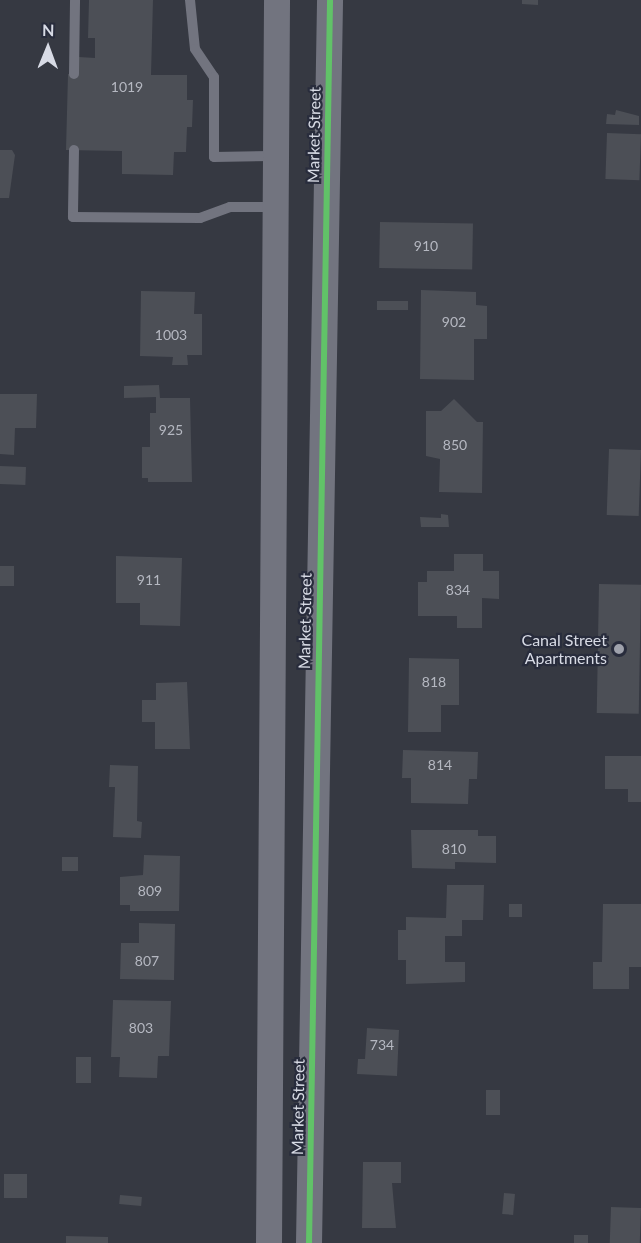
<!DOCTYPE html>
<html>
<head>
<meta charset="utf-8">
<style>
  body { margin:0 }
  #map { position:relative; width:641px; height:1243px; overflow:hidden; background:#363942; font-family:Lato,sans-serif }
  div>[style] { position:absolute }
  .building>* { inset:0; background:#4c4f56; transform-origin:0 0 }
  .service>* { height:10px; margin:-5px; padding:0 5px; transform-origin:5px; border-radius:5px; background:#72747f }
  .tertiary>* { height:26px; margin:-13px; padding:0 13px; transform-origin:13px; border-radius:13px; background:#72747f }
  .cycleway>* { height:6px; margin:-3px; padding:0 3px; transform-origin:3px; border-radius:3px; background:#61c268 }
  .dots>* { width:16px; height:16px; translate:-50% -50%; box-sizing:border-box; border:3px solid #282c3c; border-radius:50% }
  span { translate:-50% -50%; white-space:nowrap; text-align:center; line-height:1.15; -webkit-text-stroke:4.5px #282c3c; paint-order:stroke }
  .number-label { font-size:14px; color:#b5b8c1 }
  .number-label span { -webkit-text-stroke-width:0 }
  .street-label { font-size:16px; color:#d8dbe5 }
  .poi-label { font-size:16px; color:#d8dbe5 }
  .right { translate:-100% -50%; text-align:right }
  .north { position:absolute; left:18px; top:18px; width:60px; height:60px; -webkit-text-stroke:4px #282c3c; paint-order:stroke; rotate:1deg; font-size:16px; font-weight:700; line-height:24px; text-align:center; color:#d8dbe5 }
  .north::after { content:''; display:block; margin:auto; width:21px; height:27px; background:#d8dbe5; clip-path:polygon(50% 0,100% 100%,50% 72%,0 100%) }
</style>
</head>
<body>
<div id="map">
  <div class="building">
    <i style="clip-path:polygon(89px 0,153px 0,151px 75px,187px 75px,187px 100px,193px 100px,192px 127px,187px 127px,186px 152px,174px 152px,173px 175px,122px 174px,122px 151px,66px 150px,68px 74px,79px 74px,79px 57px,95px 58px,95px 38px,88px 38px)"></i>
    <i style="clip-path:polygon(522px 0,538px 0,538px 5px,522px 4px)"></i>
    <i style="clip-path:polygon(616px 110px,639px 116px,639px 125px,606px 124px,607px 114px,615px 115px)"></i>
    <i style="left:607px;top:133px;width:34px;height:46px;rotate:2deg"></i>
    <i style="clip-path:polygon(0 150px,12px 150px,15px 155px,9px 198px,0 198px)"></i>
    <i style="left:380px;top:222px;width:93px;height:46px;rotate:1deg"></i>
    <i style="clip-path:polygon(421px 290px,476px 292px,476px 305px,487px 306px,487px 339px,474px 339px,474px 380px,420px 379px)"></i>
    <i style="clip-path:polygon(141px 291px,195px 292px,194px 314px,202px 314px,202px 355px,187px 355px,188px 365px,172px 365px,173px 357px,140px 356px)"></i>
    <i style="left:377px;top:301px;width:31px;height:9px"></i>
    <i style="clip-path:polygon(159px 385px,160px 398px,190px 398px,192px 482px,148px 482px,148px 478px,142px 478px,142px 447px,150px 447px,150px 413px,156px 413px,156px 397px,124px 398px,124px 386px)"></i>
    <i style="clip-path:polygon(0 394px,37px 394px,36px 428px,15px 428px,14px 455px,0 454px)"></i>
    <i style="clip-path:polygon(454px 399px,477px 422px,483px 422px,482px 493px,439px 492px,440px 459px,426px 456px,426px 411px,441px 411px)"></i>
    <i style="left:609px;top:449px;width:32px;height:66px;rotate:2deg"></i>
    <i style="left:0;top:466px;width:26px;height:18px;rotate:2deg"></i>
    <i style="clip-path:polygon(441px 514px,448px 515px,449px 527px,421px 527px,420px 517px,441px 518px)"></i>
    <i style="clip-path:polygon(454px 554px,483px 554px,483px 571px,499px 571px,499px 599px,482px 598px,482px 628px,457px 628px,457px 616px,418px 616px,418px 582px,427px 582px,427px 571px,454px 571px)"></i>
    <i style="clip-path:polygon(116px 556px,182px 558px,180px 626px,140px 625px,140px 603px,116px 603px)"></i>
    <i style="left:14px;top:566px;width:20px;height:14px;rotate:90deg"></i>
    <i style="left:599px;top:584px;width:42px;height:129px;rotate:1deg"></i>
    <i style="clip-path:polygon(409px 658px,459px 659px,459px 705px,441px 705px,441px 732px,408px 732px)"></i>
    <i style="clip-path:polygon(187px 682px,190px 749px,155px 749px,155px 722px,142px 722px,142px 700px,156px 700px,156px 683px)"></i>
    <i style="clip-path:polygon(403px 750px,478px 752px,477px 779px,469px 779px,468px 804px,411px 803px,411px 778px,402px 778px)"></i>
    <i style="clip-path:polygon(605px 756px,641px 756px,641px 802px,628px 802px,628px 789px,605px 789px)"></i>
    <i style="clip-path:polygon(110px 765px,138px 766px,137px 821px,142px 822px,141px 838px,113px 837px,115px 787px,109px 787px)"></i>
    <i style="clip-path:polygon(411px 830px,478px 830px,478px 836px,496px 836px,496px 863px,455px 862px,455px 869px,412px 868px)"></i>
    <i style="clip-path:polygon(144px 855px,180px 856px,179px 911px,130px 911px,130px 905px,120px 905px,120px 877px,143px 875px)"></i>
    <i style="left:62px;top:857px;width:16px;height:14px"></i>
    <i style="clip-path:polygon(447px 885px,484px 885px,483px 920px,462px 920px,462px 936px,445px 936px,445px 962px,465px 962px,465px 982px,406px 984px,406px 960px,398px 960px,398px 930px,406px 930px,406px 917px,446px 918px)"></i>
    <i style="left:509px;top:904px;width:13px;height:13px"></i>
    <i style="clip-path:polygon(603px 904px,641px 904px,641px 967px,629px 967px,629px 989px,593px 989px,593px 962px,602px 962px)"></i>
    <i style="clip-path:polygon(139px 923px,175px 924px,174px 980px,120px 979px,121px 943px,139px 943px)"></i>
    <i style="clip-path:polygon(113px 1000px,171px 1001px,169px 1056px,158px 1056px,157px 1078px,119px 1077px,120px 1057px,111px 1057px)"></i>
    <i style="clip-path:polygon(367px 1028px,399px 1030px,397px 1076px,357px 1074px,358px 1059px,365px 1059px)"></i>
    <i style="left:76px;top:1057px;width:15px;height:26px"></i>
    <i style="left:486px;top:1090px;width:14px;height:25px"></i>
    <i style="clip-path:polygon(363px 1162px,401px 1162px,401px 1183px,392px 1183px,396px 1228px,362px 1228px)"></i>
    <i style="left:4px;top:1174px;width:23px;height:24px"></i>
    <i style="left:504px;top:1193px;width:11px;height:21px;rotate:5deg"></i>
    <i style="left:120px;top:1195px;width:22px;height:9px;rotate:5deg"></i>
    <i style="left:611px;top:1207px;width:30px;height:36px;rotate:2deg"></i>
    <i style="left:574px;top:1235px;width:14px;height:8px"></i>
    <i style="clip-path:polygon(66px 1236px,108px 1237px,108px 1243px,66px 1243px)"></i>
  </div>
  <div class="service">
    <i style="left:190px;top:0;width:49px;rotate:84.2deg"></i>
    <i style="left:195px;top:49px;width:34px;rotate:56deg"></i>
    <i style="left:214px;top:77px;width:80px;rotate:90deg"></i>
    <i style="left:214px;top:157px;width:59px;rotate:-1deg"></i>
    <i style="left:74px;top:74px;width:74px;rotate:-89.2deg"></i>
    <i style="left:74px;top:150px;width:67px;rotate:90.9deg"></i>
    <i style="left:73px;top:217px;width:127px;rotate:0.5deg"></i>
    <i style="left:200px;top:218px;width:32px;rotate:-20deg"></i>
    <i style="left:230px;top:207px;width:43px"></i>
  </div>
  <div class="tertiary">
    <i style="left:269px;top:1243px;width:1243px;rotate:-89.63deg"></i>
    <i style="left:309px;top:1243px;width:1243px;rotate:-89.03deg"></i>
  </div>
  <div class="cycleway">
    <i style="left:309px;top:1243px;width:1243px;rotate:-89.03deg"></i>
  </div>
  <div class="dots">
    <i style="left:619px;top:649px;background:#9fa2ac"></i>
  </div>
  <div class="number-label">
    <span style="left:127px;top:87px">1019</span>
    <span style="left:426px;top:246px">910</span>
    <span style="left:454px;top:322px">902</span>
    <span style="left:171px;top:335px">1003</span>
    <span style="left:171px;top:430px">925</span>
    <span style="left:455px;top:445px">850</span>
    <span style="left:149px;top:580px">911</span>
    <span style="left:458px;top:590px">834</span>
    <span style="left:434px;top:682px">818</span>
    <span style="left:440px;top:765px">814</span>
    <span style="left:454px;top:849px">810</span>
    <span style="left:150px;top:891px">809</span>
    <span style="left:147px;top:961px">807</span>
    <span style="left:141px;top:1028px">803</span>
    <span style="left:382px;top:1045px">734</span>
  </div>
  <div class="street-label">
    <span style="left:314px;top:135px;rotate:-89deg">Market Street</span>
    <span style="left:305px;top:621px;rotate:-89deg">Market Street</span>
    <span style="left:298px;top:1107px;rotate:-89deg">Market Street</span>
  </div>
  <div class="poi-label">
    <span class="right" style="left:607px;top:649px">Canal Street<br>Apartments</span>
  </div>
  <div class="north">N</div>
</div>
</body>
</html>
